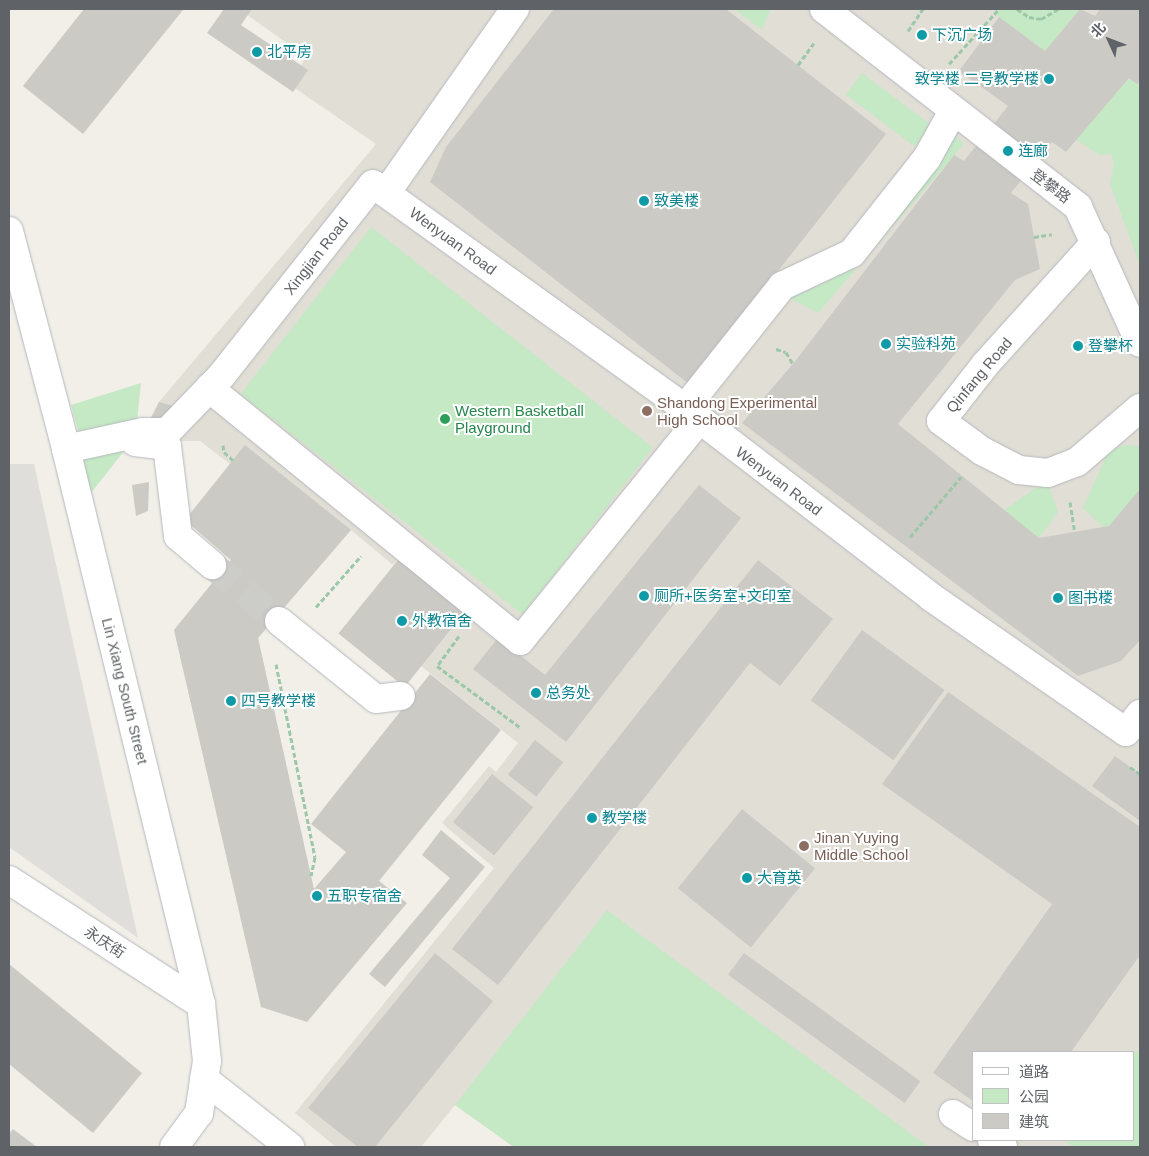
<!DOCTYPE html>
<html>
<head>
<meta charset="utf-8">
<style>
  body { margin:0 }
  #map { position:relative; width:1149px; height:1156px; overflow:hidden; background:#f1efe8; font-family:Helvetica,"Noto Sans SC",sans-serif }
  div>[style] { position:absolute }
  .industrial>* { inset:0; background:#e0deda }
  .education>* { inset:0; background:#e1ded6 }
  .green>* { inset:0; background:#c5e8c5; transform-origin:0 0 }
  .building>* { inset:0; background:#cccac5; transform-origin:0 0 }
  .minor-tunnel>* { height:28px; margin-top:-14px; transform-origin:0; background:repeating-linear-gradient(90deg,#ccccc8 0 28px,transparent 0 42px) }
  .path>* { height:3px; margin-top:-1.5px; transform-origin:0; background:repeating-linear-gradient(90deg,#9cc7a9 0 5px,transparent 0 7.5px) }
  .roads { filter:drop-shadow(0 0 1px #b5b8bc) drop-shadow(0 0 1px #b5b8bc) }
  .minor>* { height:28px; margin:-14px; padding:0 14px; transform-origin:14px; border-radius:14px; background:#fff }
  .dots>* { width:14px; height:14px; translate:-50% -50%; box-sizing:border-box; border:2px solid #fff; border-radius:50% }
  span { translate:-50% -50%; white-space:nowrap; text-align:center; line-height:1.15; -webkit-text-stroke:4px #fff; paint-order:stroke }
  .culture-label { font-size:15px; color:#0d838f }
  .left { translate:0 -50%; text-align:left }
  .right { translate:-100% -50%; text-align:right }
  .street-label { font-size:15px; color:#5f6368 }
  .education-label { font-size:15px; color:#785e54 }
  .leisure-label { font-size:15px; color:#27864d }
  .frame { position:absolute; inset:0; border:10px solid #5f6368; pointer-events:none }
  .legend { position:absolute; left:972px; top:1051px; width:162px; height:90px; box-sizing:border-box; background:#fff; border:1px solid #bfc1c3; margin:0; padding:6px 9px; list-style:none; font-size:15px; color:#5f6368 }
  .legend li { display:flex; align-items:center; gap:10px; height:25px }
  .legend b { width:25px; border:1px solid #bfc1c3 }
  .north { position:absolute; left:1084px; top:15px; width:50px; height:50px; -webkit-text-stroke:4px #fff; paint-order:stroke; rotate:313deg; font-size:14px; font-weight:700; line-height:20px; text-align:center; color:#5f6368 }
  .north::after { content:''; display:block; margin:auto; width:18px; height:22px; background:#5f6368; clip-path:polygon(50% 0,100% 100%,50% 72%,0 100%) }
</style>
</head>
<body>
<div id="map">
  <div class="industrial">
    <i style="clip-path:polygon(9px 464px,34px 464px,138px 938px,9px 847px)"></i>
  </div>
  <div class="education">
    <i style="clip-path:polygon(evenodd,239px 9px,1140px 9px,1140px 1147px,514px 1147px,455px 1105px,421px 1147px,336px 1147px,295px 1113px,494px 868px,442px 823px,489px 766px,496px 772px,518px 743px,421px 666px,468px 610px,401px 555px,393px 565px,351px 530px,258px 638px,286px 764px,212px 794px,174px 630px,231px 560px,185px 520px,230px 464px,200px 441px,173px 441px,150px 420px,159px 402px,376px 144px,289px 84px,306px 57px,239px 9px,973px 1052px,1133px 1052px,1133px 1140px,973px 1140px,973px 1052px)"></i>
  </div>
  <div class="green">
    <i style="clip-path:polygon(734px 9px,771px 9px,762px 30px)"></i>
    <i style="clip-path:polygon(999px 9px,1080px 9px,1045px 51px,999px 17px,995px 13px)"></i>
    <i style="left:862px;top:73px;width:86px;height:27px;rotate:37deg"></i>
    <i style="clip-path:polygon(1129px 78px,1137px 84px,1140px 81px,1140px 266px,1110px 184px,1114px 164px,1111px 154px,1100px 155px,1076px 140px)"></i>
    <i style="clip-path:polygon(953px 134px,964px 144px,818px 313px,786px 296px,845px 269px)"></i>
    <i style="left:371px;top:227px;width:358px;height:212px;rotate:38deg"></i>
    <i style="clip-path:polygon(141px 383px,137px 421px,80px 437px,71px 405px)"></i>
    <i style="clip-path:polygon(1125px 445px,1140px 446px,1140px 489px,1109px 526px,1103px 527px,1083px 508px,1108px 452px)"></i>
    <i style="clip-path:polygon(128px 446px,87px 498px,79px 455px)"></i>
    <i style="clip-path:polygon(1047px 480px,1058px 512px,1039px 538px,1003px 511px)"></i>
    <i style="clip-path:polygon(607px 910px,929px 1147px,514px 1147px,455px 1105px)"></i>
    <i style="clip-path:polygon(1140px 1051px,1140px 1147px,1074px 1147px,1067px 1143px,1069px 1140px,1133px 1140px,1133px 1052px,1130px 1052px)"></i>
  </div>
  <div class="building">
    <i style="clip-path:polygon(84px 9px,183px 10px,83px 134px,23px 86px)"></i>
    <i style="clip-path:polygon(224px 9px,252px 9px,241px 25px,308px 70px,293px 92px,207px 33px)"></i>
    <i style="clip-path:polygon(554px 9px,726px 9px,886px 134px,689px 384px,430px 182px,446px 147px)"></i>
    <i style="clip-path:polygon(1080px 9px,1095px 16px,1100px 9px,1140px 9px,1140px 81px,1137px 84px,1129px 78px,1066px 152px,1052px 142px,1011px 193px,1028px 204px,1040px 269px,1015px 280px,898px 424px,1039px 538px,1109px 526px,1140px 489px,1140px 640px,1121px 661px,1078px 676px,742px 423px,793px 364px,954px 155px,964px 161px,1008px 106px,959px 71px,999px 17px,1045px 51px)"></i>
    <i style="clip-path:polygon(159px 402px,173px 406px,163px 423px,150px 420px)"></i>
    <i style="clip-path:polygon(245px 445px,351px 530px,258px 638px,314px 889px,346px 852px,311px 824px,430px 674px,501px 730px,379px 881px,407px 903px,307px 1022px,261px 1007px,174px 630px,231px 560px,185px 520px)"></i>
    <i style="clip-path:polygon(149px 482px,148px 511px,136px 516px,132px 485px)"></i>
    <i style="clip-path:polygon(699px 485px,741px 518px,566px 742px,473px 669px,498px 638px,545px 675px)"></i>
    <i style="left:402px;top:555px;width:85px;height:101px;rotate:39deg"></i>
    <i style="clip-path:polygon(758px 560px,833px 619px,780px 686px,750px 663px,498px 985px,452px 949px)"></i>
    <i style="left:862px;top:630px;width:102px;height:87px;rotate:36deg"></i>
    <i style="clip-path:polygon(948px 692px,1140px 827px,1140px 955px,1071px 1052px,973px 1052px,973px 1101px,933px 1073px,1052px 904px,882px 784px)"></i>
    <i style="left:535px;top:740px;width:36px;height:44px;rotate:38deg"></i>
    <i style="clip-path:polygon(1115px 756px,1140px 774px,1140px 821px,1092px 786px)"></i>
    <i style="left:492px;top:774px;width:53px;height:62px;rotate:39deg"></i>
    <i style="left:742px;top:809px;width:94px;height:102px;rotate:39deg"></i>
    <i style="clip-path:polygon(441px 830px,485px 867px,385px 987px,369px 974px,450px 878px,422px 855px)"></i>
    <i style="clip-path:polygon(435px 953px,493px 1001px,375px 1147px,358px 1147px,308px 1108px)"></i>
    <i style="left:744px;top:953px;width:218px;height:27px;rotate:36deg"></i>
    <i style="clip-path:polygon(9px 964px,142px 1073px,93px 1133px,9px 1064px)"></i>
    <i style="clip-path:polygon(13px 1129px,37px 1147px,9px 1147px,9px 1134px)"></i>
  </div>
  <div class="minor-tunnel">
    <i style="left:212px;top:565px;width:87px;rotate:39.9deg"></i>
  </div>
  <div class="path">
    <i style="left:1017px;top:9px;width:14px;rotate:34deg"></i>
    <i style="left:1029px;top:17px;width:12px;rotate:9deg"></i>
    <i style="left:1041px;top:19px;width:20px;rotate:-30deg"></i>
    <i style="left:908px;top:31px;width:27px;rotate:-56deg"></i>
    <i style="left:949px;top:64px;width:74px;rotate:-47.7deg"></i>
    <i style="left:798px;top:65px;width:27px;rotate:-54deg"></i>
    <i style="left:1034px;top:237px;width:18px;rotate:-9deg"></i>
    <i style="left:776px;top:349px;width:10px;rotate:17deg"></i>
    <i style="left:786px;top:352px;width:14px;rotate:60deg"></i>
    <i style="left:223px;top:445px;width:7px;rotate:82deg"></i>
    <i style="left:224px;top:452px;width:12px;rotate:42deg"></i>
    <i style="left:1070px;top:502px;width:30px;rotate:81deg"></i>
    <i style="left:910px;top:537px;width:79px;rotate:-49.6deg"></i>
    <i style="left:316px;top:607px;width:68px;rotate:-48.6deg"></i>
    <i style="left:459px;top:636px;width:37px;rotate:126deg"></i>
    <i style="left:437px;top:666px;width:104px;rotate:36.4deg"></i>
    <i style="left:276px;top:664px;width:197px;rotate:78.6deg"></i>
    <i style="left:315px;top:857px;width:19px;rotate:102deg"></i>
    <i style="left:1130px;top:767px;width:12px;rotate:35deg"></i>
  </div>
  <div class="roads">
    <div class="minor">
      <i style="left:824px;top:9px;width:322px;rotate:37.9deg"></i>
      <i style="left:1078px;top:207px;width:149px;rotate:65.5deg"></i>
      <i style="left:386px;top:193px;width:225px;rotate:-55deg"></i>
      <i style="left:9px;top:231px;width:225px;rotate:75.3deg"></i>
      <i style="left:66px;top:449px;width:571px;rotate:76.33deg"></i>
      <i style="left:201px;top:1004px;width:57px;rotate:84deg"></i>
      <i style="left:207px;top:1061px;width:53px;rotate:98.7deg"></i>
      <i style="left:199px;top:1113px;width:42px;rotate:126.3deg"></i>
      <i style="left:1096px;top:242px;width:166px;rotate:132.1deg"></i>
      <i style="left:985px;top:365px;width:71px;rotate:128.2deg"></i>
      <i style="left:941px;top:421px;width:51px;rotate:36.2deg"></i>
      <i style="left:982px;top:451px;width:42px;rotate:27.2deg"></i>
      <i style="left:1019px;top:470px;width:29px;rotate:6deg"></i>
      <i style="left:1048px;top:473px;width:31px;rotate:-21deg"></i>
      <i style="left:1077px;top:462px;width:83px;rotate:-40.6deg"></i>
      <i style="left:209px;top:388px;width:401px;rotate:39.1deg"></i>
      <i style="left:520px;top:641px;width:284px;rotate:-51deg"></i>
      <i style="left:685px;top:408px;width:156px;rotate:-51.5deg"></i>
      <i style="left:782px;top:286px;width:77px;rotate:-25.2deg"></i>
      <i style="left:852px;top:253px;width:121px;rotate:-51.7deg"></i>
      <i style="left:927px;top:158px;width:54px;rotate:-61deg"></i>
      <i style="left:135px;top:442px;width:32px;rotate:7deg"></i>
      <i style="left:167px;top:446px;width:91px;rotate:83deg"></i>
      <i style="left:178px;top:536px;width:45px;rotate:40.5deg"></i>
      <i style="left:66px;top:449px;width:79px;rotate:-12.4deg"></i>
      <i style="left:143px;top:432px;width:24px"></i>
      <i style="left:167px;top:432px;width:79px;rotate:-46deg"></i>
      <i style="left:222px;top:375px;width:243px;rotate:-51.7deg"></i>
      <i style="left:373px;top:184px;width:384px;rotate:35.7deg"></i>
      <i style="left:685px;top:408px;width:310px;rotate:37.5deg"></i>
      <i style="left:931px;top:597px;width:237px;rotate:34.7deg"></i>
      <i style="left:1126px;top:732px;width:23px;rotate:-52deg"></i>
      <i style="left:279px;top:621px;width:124px;rotate:38.8deg"></i>
      <i style="left:376px;top:699px;width:25px;rotate:-7deg"></i>
      <i style="left:9px;top:880px;width:229px;rotate:32.9deg"></i>
      <i style="left:204px;top:1079px;width:110px;rotate:38.3deg"></i>
      <i style="left:953px;top:1114px;width:24px;rotate:33deg"></i>
      <i style="left:992px;top:1140px;width:13px;rotate:32deg"></i>
    </div>
  </div>
  <div class="dots">
    <i style="left:922px;top:35px;background:#0f9aa8"></i>
    <i style="left:257px;top:52px;background:#0f9aa8"></i>
    <i style="left:1049px;top:79px;background:#0f9aa8"></i>
    <i style="left:1008px;top:151px;background:#0f9aa8"></i>
    <i style="left:644px;top:201px;background:#0f9aa8"></i>
    <i style="left:886px;top:344px;background:#0f9aa8"></i>
    <i style="left:1078px;top:346px;background:#0f9aa8"></i>
    <i style="left:647px;top:411px;background:#8d6e63"></i>
    <i style="left:445px;top:419px;background:#2e9e5b"></i>
    <i style="left:644px;top:596px;background:#0f9aa8"></i>
    <i style="left:1058px;top:598px;background:#0f9aa8"></i>
    <i style="left:402px;top:621px;background:#0f9aa8"></i>
    <i style="left:536px;top:693px;background:#0f9aa8"></i>
    <i style="left:231px;top:701px;background:#0f9aa8"></i>
    <i style="left:592px;top:818px;background:#0f9aa8"></i>
    <i style="left:804px;top:846px;background:#8d6e63"></i>
    <i style="left:747px;top:878px;background:#0f9aa8"></i>
    <i style="left:317px;top:896px;background:#0f9aa8"></i>
  </div>
  <div class="culture-label">
    <span class="left" style="left:932px;top:35px">下沉广场</span>
    <span class="left" style="left:267px;top:52px">北平房</span>
    <span class="right" style="left:1039px;top:79px">致学楼 二号教学楼</span>
    <span class="left" style="left:1018px;top:151px">连廊</span>
    <span class="left" style="left:654px;top:201px">致美楼</span>
    <span class="left" style="left:896px;top:344px">实验科苑</span>
    <span class="left" style="left:1088px;top:346px">登攀杯</span>
    <span class="left" style="left:654px;top:596px">厕所+医务室+文印室</span>
    <span class="left" style="left:1068px;top:598px">图书楼</span>
    <span class="left" style="left:412px;top:621px">外教宿舍</span>
    <span class="left" style="left:546px;top:693px">总务处</span>
    <span class="left" style="left:241px;top:701px">四号教学楼</span>
    <span class="left" style="left:602px;top:818px">教学楼</span>
    <span class="left" style="left:757px;top:878px">大育英</span>
    <span class="left" style="left:327px;top:896px">五职专宿舍</span>
  </div>
  <div class="street-label">
    <span style="left:1051px;top:186px;rotate:37deg">登攀路</span>
    <span style="left:453px;top:241px;rotate:36deg">Wenyuan Road</span>
    <span style="left:316px;top:256px;rotate:-52deg">Xingjian Road</span>
    <span style="left:979px;top:375px;rotate:-50deg">Qinfang Road</span>
    <span style="left:779px;top:481px;rotate:37deg">Wenyuan Road</span>
    <span style="left:125px;top:691px;rotate:76deg">Lin Xiang South Street</span>
    <span style="left:105px;top:942px;rotate:33deg">永庆街</span>
  </div>
  <div class="education-label">
    <span class="left" style="left:657px;top:411px">Shandong Experimental<br>High School</span>
    <span class="left" style="left:814px;top:846px">Jinan Yuying<br>Middle School</span>
  </div>
  <div class="leisure-label">
    <span class="left" style="left:455px;top:419px">Western Basketball<br>Playground</span>
  </div>
  <div class="frame"></div>
  <ul class="legend">
  <li><b style="height:6px;background:#fff"></b>道路</li>
  <li><b style="height:14px;background:#c5e8c5"></b>公园</li>
  <li><b style="height:14px;background:#cccac5"></b>建筑</li>
  </ul>
  <div class="north">北</div>
</div>
</body>
</html>
